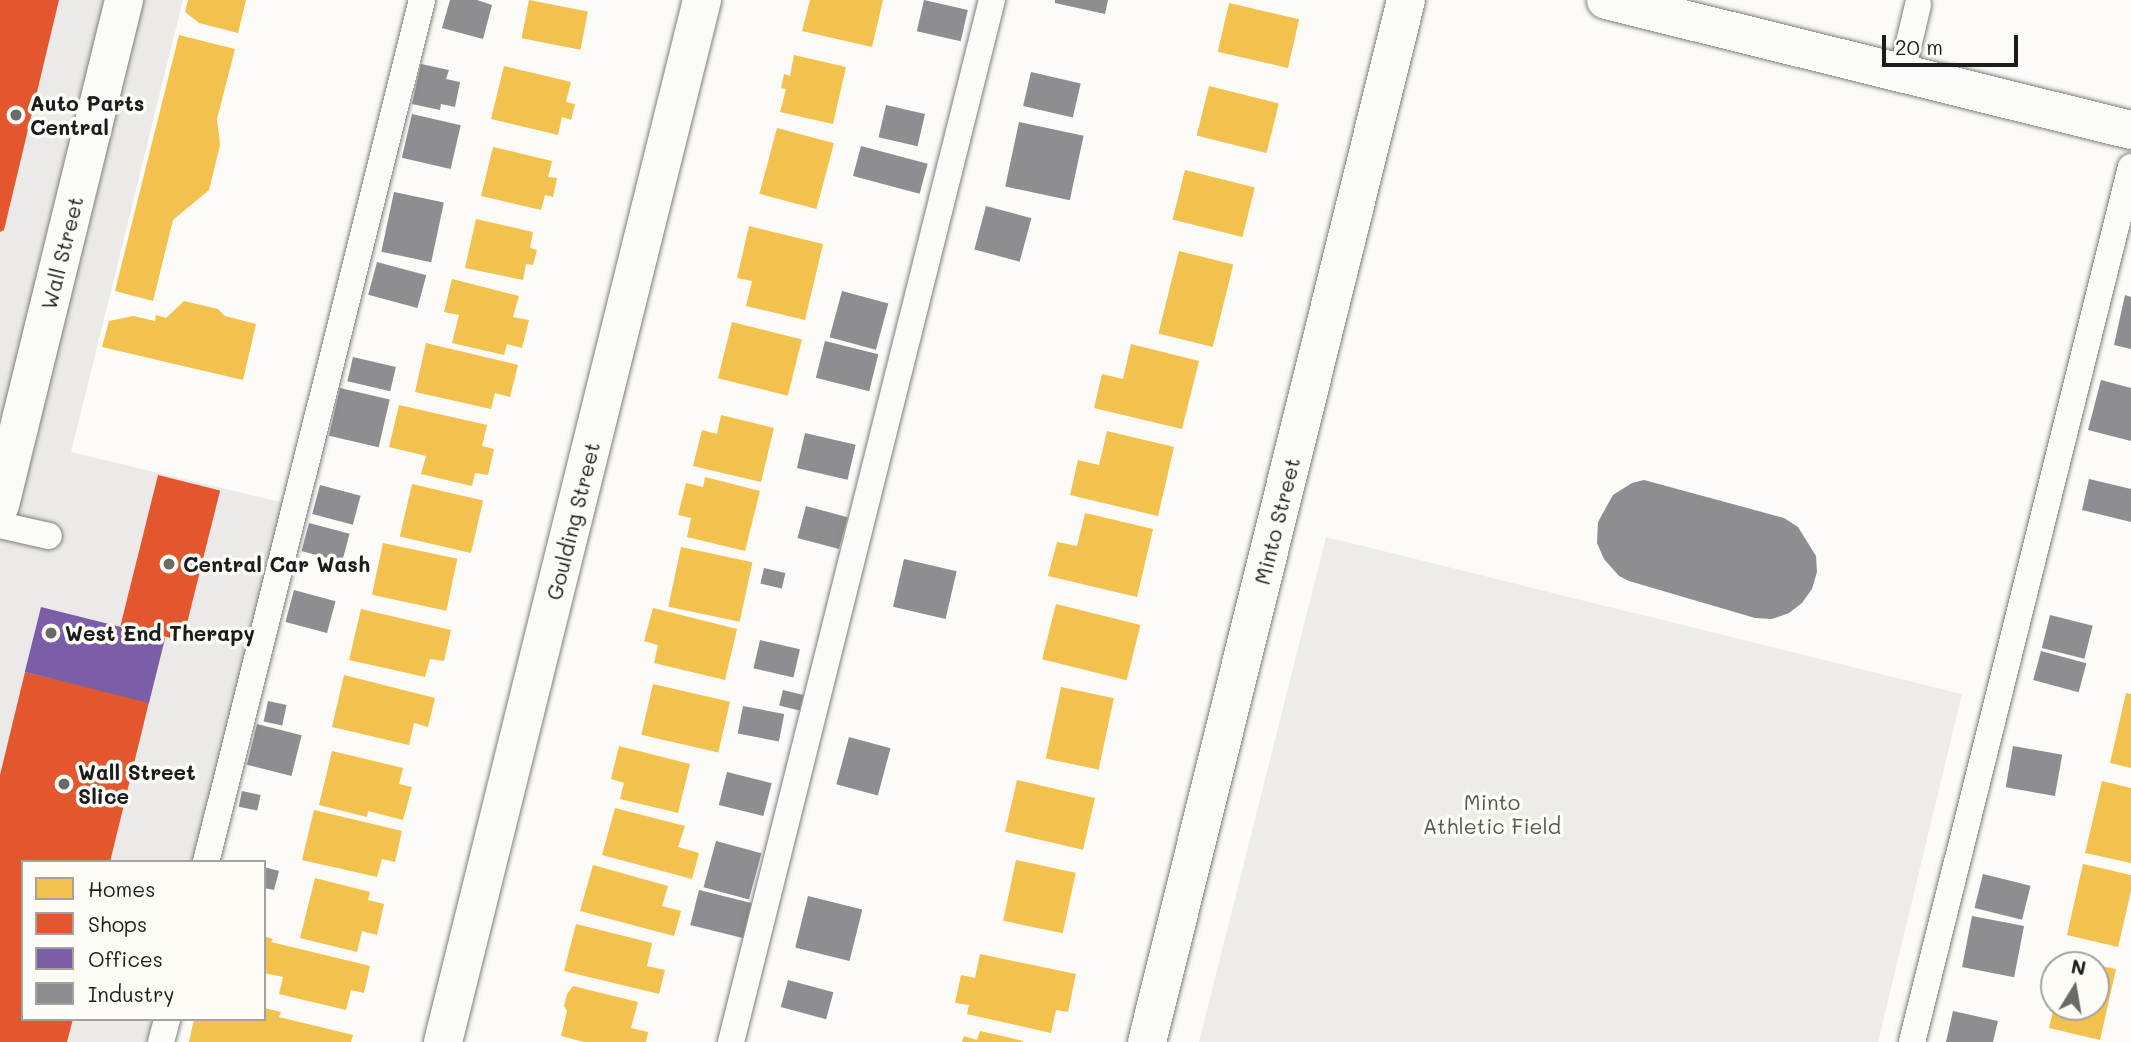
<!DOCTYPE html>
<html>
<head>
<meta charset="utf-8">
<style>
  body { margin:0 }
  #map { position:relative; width:2131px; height:1042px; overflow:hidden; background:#fcfbf8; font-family:Mali,sans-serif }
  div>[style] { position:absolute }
  .built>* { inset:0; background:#ebeae8 }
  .green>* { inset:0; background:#edece8 }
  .homes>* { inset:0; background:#f2c14e; transform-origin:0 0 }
  .shops>* { inset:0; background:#e4572e; transform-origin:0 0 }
  .offices>* { inset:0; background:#7b5ea7; transform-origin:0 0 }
  .industry>* { inset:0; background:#8d8d92; transform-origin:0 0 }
  .roads { filter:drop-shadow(0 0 2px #81807f) drop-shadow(0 0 2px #81807f) }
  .lane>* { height:26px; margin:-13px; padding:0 13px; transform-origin:13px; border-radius:13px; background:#fbfbf9 }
  .street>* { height:38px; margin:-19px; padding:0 19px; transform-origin:19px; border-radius:19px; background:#fbfbf9 }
  .secondary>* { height:38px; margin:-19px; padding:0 19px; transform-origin:19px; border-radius:19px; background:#fbfbf9 }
  .dots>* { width:19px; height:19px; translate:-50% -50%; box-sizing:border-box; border:4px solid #fdfcf7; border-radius:50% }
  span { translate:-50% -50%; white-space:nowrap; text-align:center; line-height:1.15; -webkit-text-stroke:7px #fdfcf7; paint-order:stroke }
  .poi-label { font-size:21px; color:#1c1c1c; font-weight:700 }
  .left { translate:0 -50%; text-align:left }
  .street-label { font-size:21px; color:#1c1c1c }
  .park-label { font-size:21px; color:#575655 }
  .legend { position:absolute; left:21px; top:860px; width:245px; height:161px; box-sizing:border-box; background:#fdfcf7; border:2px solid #a3a29f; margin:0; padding:9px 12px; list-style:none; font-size:21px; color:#1c1c1c }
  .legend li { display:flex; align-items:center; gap:14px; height:35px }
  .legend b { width:35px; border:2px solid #a3a29f }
  .north { position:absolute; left:2040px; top:951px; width:70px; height:70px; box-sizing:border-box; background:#fdfcf7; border:2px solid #a3a29f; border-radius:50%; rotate:11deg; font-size:19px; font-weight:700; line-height:28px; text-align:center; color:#1c1c1c }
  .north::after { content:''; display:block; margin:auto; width:24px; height:32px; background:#6a6a69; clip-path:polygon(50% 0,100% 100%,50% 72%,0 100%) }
  .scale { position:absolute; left:1882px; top:35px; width:136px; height:32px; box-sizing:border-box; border:4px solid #1c1c1c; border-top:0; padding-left:9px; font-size:21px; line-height:24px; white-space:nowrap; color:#1c1c1c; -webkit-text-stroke:5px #fdfcf7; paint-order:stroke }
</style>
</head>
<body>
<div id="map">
  <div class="built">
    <i style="clip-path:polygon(0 0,183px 0,71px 452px,293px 505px,203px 862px,23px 862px,23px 1019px,163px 1019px,157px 1042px,0 1042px)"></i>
  </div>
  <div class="green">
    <i style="clip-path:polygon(1326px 537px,1962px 694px,1878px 1042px,1199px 1042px)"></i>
  </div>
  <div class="homes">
    <i style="clip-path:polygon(188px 0,246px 0,238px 33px,199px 23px,185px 12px)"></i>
    <i style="left:529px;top:0;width:60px;height:39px;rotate:11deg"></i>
    <i style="clip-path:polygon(810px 0,883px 0,872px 47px,802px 31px)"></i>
    <i style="left:1229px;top:3px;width:72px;height:50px;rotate:13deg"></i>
    <i style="clip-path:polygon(179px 35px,235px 49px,217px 119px,220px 145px,209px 190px,173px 220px,153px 301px,115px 291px)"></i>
    <i style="clip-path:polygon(794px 55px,846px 67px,833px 124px,780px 112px,786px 89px,781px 88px,784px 74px,790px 76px)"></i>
    <i style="clip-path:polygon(504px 66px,571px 82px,566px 102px,575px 104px,571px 120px,562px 117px,558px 135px,491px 119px)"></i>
    <i style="left:1209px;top:86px;width:72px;height:51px;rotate:14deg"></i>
    <i style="left:777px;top:128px;width:59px;height:68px;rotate:15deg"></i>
    <i style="clip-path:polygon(493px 147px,552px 161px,548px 177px,557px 178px,553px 197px,545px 195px,541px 210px,481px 196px)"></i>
    <i style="left:1185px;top:170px;width:72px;height:51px;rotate:14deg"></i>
    <i style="clip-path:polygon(476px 219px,533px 232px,530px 248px,537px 250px,533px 265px,526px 264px,523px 280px,465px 268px)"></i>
    <i style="clip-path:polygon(749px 226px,823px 244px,805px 320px,746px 306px,752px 281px,737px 278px)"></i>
    <i style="left:1179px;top:251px;width:56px;height:85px;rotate:14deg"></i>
    <i style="clip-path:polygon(452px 279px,519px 296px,513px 317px,529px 320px,522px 348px,507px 344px,504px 355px,452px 343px,459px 315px,444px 312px)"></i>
    <i style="clip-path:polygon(184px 301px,218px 309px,225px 316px,256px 324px,243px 380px,102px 347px,109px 321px,133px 316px,155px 321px,156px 315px,166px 318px)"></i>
    <i style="left:732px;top:322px;width:72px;height:58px;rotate:14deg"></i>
    <i style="clip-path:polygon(426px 343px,518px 365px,510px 397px,495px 393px,491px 409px,415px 392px)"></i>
    <i style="clip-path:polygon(1131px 344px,1199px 361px,1182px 429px,1094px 408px,1102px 374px,1123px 379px)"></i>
    <i style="clip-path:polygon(399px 405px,487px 425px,482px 446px,494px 449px,488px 475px,475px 473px,472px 486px,421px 474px,426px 456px,389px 447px)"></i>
    <i style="clip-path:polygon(721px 415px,774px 428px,761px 482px,693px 466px,702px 430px,717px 434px)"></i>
    <i style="clip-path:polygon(1107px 431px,1174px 447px,1158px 516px,1070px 495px,1078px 460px,1099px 465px)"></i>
    <i style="clip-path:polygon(705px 477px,760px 491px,745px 551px,687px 537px,691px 518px,678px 515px,686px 483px,703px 487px)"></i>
    <i style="left:412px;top:484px;width:73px;height:54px;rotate:13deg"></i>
    <i style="clip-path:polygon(1085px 513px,1153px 529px,1137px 597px,1048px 576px,1057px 542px,1077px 546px)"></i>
    <i style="left:383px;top:543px;width:76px;height:53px;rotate:12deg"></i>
    <i style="left:681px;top:547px;width:73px;height:61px;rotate:12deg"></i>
    <i style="left:1056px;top:604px;width:87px;height:57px;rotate:14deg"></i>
    <i style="clip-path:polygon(653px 608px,737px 629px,725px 680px,654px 663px,658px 645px,644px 641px)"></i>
    <i style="clip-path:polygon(361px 609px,451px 630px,444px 661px,430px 659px,425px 677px,349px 660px)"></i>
    <i style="clip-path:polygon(344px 675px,435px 698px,428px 727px,414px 723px,409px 745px,332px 727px)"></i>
    <i style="left:653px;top:684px;width:79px;height:52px;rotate:13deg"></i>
    <i style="left:1061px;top:687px;width:54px;height:73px;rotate:12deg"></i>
    <i style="clip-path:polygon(2126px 693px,2131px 694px,2131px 768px,2110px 763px)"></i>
    <i style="clip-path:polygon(619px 746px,690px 764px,678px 813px,620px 799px,624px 783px,611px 779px)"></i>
    <i style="clip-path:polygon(332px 751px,403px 768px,399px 784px,412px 787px,403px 820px,368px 811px,367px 817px,319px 805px)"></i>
    <i style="left:1017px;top:780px;width:80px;height:53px;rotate:13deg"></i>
    <i style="clip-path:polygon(2102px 781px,2131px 788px,2131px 863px,2085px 853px)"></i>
    <i style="clip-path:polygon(615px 808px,685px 826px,678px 847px,699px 853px,692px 879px,602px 855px)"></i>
    <i style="clip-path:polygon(314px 810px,402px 831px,395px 862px,382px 859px,377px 877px,302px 860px)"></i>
    <i style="left:1016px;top:860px;width:61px;height:62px;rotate:12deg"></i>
    <i style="clip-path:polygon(2083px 864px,2131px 875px,2131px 891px,2118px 947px,2067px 935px)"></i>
    <i style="clip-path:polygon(593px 865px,668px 886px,662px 906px,681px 911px,674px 936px,580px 911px)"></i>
    <i style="clip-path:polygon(315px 878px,370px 892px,368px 900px,384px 904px,377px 935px,362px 931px,357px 952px,300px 938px)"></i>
    <i style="clip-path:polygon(576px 924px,652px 943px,647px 966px,665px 970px,659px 994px,564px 971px)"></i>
    <i style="clip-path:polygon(264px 936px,273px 939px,271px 942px,370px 966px,364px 993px,351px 990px,346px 1010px,279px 994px,283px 977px,264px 973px)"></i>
    <i style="clip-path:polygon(980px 954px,1076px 974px,1068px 1012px,1056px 1010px,1051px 1033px,967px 1014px,969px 1005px,955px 1003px,961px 975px,975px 978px)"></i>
    <i style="clip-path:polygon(2096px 965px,2116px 969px,2100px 1040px,2049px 1028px,2054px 1007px,2096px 1007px)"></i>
    <i style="clip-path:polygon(573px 986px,638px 1002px,631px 1028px,648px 1032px,646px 1042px,584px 1042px,561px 1036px,567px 1011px,564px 1006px,567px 994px)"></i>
    <i style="clip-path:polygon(264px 1008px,281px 1012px,279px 1017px,353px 1035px,351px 1042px,189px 1042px,194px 1019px,264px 1019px)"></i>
    <i style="clip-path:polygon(980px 1031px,1023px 1041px,1023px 1042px,962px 1042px,964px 1036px,977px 1040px)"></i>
  </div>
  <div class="shops">
    <i style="clip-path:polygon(0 0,59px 0,4px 230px,0 232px)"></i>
    <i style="left:158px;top:475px;width:64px;height:155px;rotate:14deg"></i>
    <i style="clip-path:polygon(25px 672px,149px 702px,110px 862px,23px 862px,23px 1019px,73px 1019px,67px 1042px,0 1042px,0 775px)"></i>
  </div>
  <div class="offices">
    <i style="left:41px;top:607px;width:128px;height:67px;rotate:14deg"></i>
  </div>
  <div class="industry">
    <i style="clip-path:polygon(450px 0,477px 0,492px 5px,483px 39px,442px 28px)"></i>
    <i style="left:924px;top:0;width:45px;height:32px;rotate:13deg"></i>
    <i style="clip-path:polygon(1055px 0,1108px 0,1105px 14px,1055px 3px)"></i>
    <i style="clip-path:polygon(421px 64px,449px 70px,446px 79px,460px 82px,455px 107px,441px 104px,440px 110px,412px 104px)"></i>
    <i style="left:1031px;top:72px;width:51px;height:35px;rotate:13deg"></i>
    <i style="left:886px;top:105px;width:40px;height:33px;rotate:13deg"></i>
    <i style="left:412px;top:114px;width:50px;height:45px;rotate:13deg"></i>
    <i style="left:1019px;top:122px;width:66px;height:66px;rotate:12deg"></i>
    <i style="left:861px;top:146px;width:69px;height:31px;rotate:15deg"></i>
    <i style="left:394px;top:192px;width:51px;height:61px;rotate:12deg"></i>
    <i style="left:986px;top:206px;width:47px;height:45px;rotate:15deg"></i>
    <i style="left:377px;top:262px;width:51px;height:34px;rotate:15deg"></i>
    <i style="left:842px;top:291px;width:48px;height:48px;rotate:15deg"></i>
    <i style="clip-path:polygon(2125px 295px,2131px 297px,2131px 349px,2114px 345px)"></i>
    <i style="left:825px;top:341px;width:55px;height:38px;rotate:14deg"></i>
    <i style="left:353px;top:357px;width:44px;height:25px;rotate:13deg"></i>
    <i style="clip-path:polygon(2101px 380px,2131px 388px,2131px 441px,2088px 430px)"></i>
    <i style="left:340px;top:388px;width:51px;height:49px;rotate:13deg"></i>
    <i style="left:805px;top:433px;width:52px;height:36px;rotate:13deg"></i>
    <i style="clip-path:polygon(2089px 479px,2131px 489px,2131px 522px,2082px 510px)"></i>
    <i style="clip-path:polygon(1644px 480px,1784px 518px,1798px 527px,1816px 556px,1817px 572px,1812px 589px,1802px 603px,1789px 613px,1772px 619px,1755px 618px,1629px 581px,1619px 576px,1604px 559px,1597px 543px,1598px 522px,1613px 495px,1632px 483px)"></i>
    <i style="left:320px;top:485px;width:42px;height:30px;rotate:15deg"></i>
    <i style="left:806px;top:506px;width:43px;height:33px;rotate:15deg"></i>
    <i style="left:309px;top:523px;width:42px;height:29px;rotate:15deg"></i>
    <i style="left:904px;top:559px;width:54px;height:49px;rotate:13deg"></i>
    <i style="left:764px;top:568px;width:22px;height:16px;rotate:13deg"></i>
    <i style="left:294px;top:590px;width:43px;height:33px;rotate:15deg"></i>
    <i style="left:2050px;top:615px;width:44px;height:34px;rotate:14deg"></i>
    <i style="left:760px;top:640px;width:41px;height:29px;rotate:13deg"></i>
    <i style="left:2041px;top:651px;width:47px;height:30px;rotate:15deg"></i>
    <i style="left:783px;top:690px;width:21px;height:16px;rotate:14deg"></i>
    <i style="left:268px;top:701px;width:19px;height:21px;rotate:12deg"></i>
    <i style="left:743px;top:706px;width:42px;height:28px;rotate:11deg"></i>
    <i style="left:257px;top:724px;width:46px;height:42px;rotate:14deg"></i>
    <i style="left:849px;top:737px;width:43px;height:49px;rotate:15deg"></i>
    <i style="left:2013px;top:746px;width:50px;height:42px;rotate:10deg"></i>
    <i style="left:727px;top:772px;width:46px;height:34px;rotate:14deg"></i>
    <i style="left:242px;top:791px;width:19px;height:16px;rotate:12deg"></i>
    <i style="left:716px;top:841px;width:47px;height:48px;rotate:15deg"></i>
    <i style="clip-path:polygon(264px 867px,279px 871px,274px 890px,264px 888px)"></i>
    <i style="left:1983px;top:874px;width:49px;height:35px;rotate:14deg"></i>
    <i style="left:699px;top:890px;width:54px;height:36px;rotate:14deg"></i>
    <i style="left:808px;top:896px;width:56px;height:53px;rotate:14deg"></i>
    <i style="left:1972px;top:916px;width:53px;height:52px;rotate:11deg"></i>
    <i style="left:788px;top:980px;width:47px;height:28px;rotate:15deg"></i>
    <i style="clip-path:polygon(1953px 1011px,1998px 1021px,1993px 1042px,1946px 1042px)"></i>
  </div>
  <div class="roads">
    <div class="lane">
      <i style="left:1902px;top:72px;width:69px;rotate:-76.6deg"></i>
      <i style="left:0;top:525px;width:50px;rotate:12.7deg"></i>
      <i style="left:206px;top:862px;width:889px;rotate:-75.93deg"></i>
      <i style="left:161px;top:1042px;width:24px;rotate:-75deg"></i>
      <i style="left:731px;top:1042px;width:1074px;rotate:-75.94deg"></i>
      <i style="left:1912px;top:1042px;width:902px;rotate:-75.95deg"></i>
    </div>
    <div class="street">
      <i style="left:443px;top:1042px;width:1074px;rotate:-76.04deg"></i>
      <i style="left:1147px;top:1042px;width:1074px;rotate:-76.04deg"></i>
    </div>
    <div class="secondary">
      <i style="left:1606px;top:0;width:541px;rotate:13.91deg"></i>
      <i style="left:0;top:505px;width:520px;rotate:-76.2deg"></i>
    </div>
  </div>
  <div class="dots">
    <i style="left:16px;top:115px;background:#6a6a69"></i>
    <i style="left:169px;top:564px;background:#6a6a69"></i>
    <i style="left:51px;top:633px;background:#6a6a69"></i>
    <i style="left:64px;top:784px;background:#6a6a69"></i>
  </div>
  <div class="poi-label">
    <span class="left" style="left:30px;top:115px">Auto Parts<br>Central</span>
    <span class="left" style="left:183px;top:564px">Central Car Wash</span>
    <span class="left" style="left:65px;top:633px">West End Therapy</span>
    <span class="left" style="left:78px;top:784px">Wall Street<br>Slice</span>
  </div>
  <div class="street-label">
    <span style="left:62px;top:253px;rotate:-76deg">Wall Street</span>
    <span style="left:573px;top:521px;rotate:-76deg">Goulding Street</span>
    <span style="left:1277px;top:521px;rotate:-76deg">Minto Street</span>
  </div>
  <div class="park-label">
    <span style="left:1492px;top:814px">Minto<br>Athletic Field</span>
  </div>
  <ul class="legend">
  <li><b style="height:19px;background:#f2c14e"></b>Homes</li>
  <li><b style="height:19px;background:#e4572e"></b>Shops</li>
  <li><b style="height:19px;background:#7b5ea7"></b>Offices</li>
  <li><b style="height:19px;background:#8d8d92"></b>Industry</li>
  </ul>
  <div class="north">N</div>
  <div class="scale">20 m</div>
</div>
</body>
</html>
